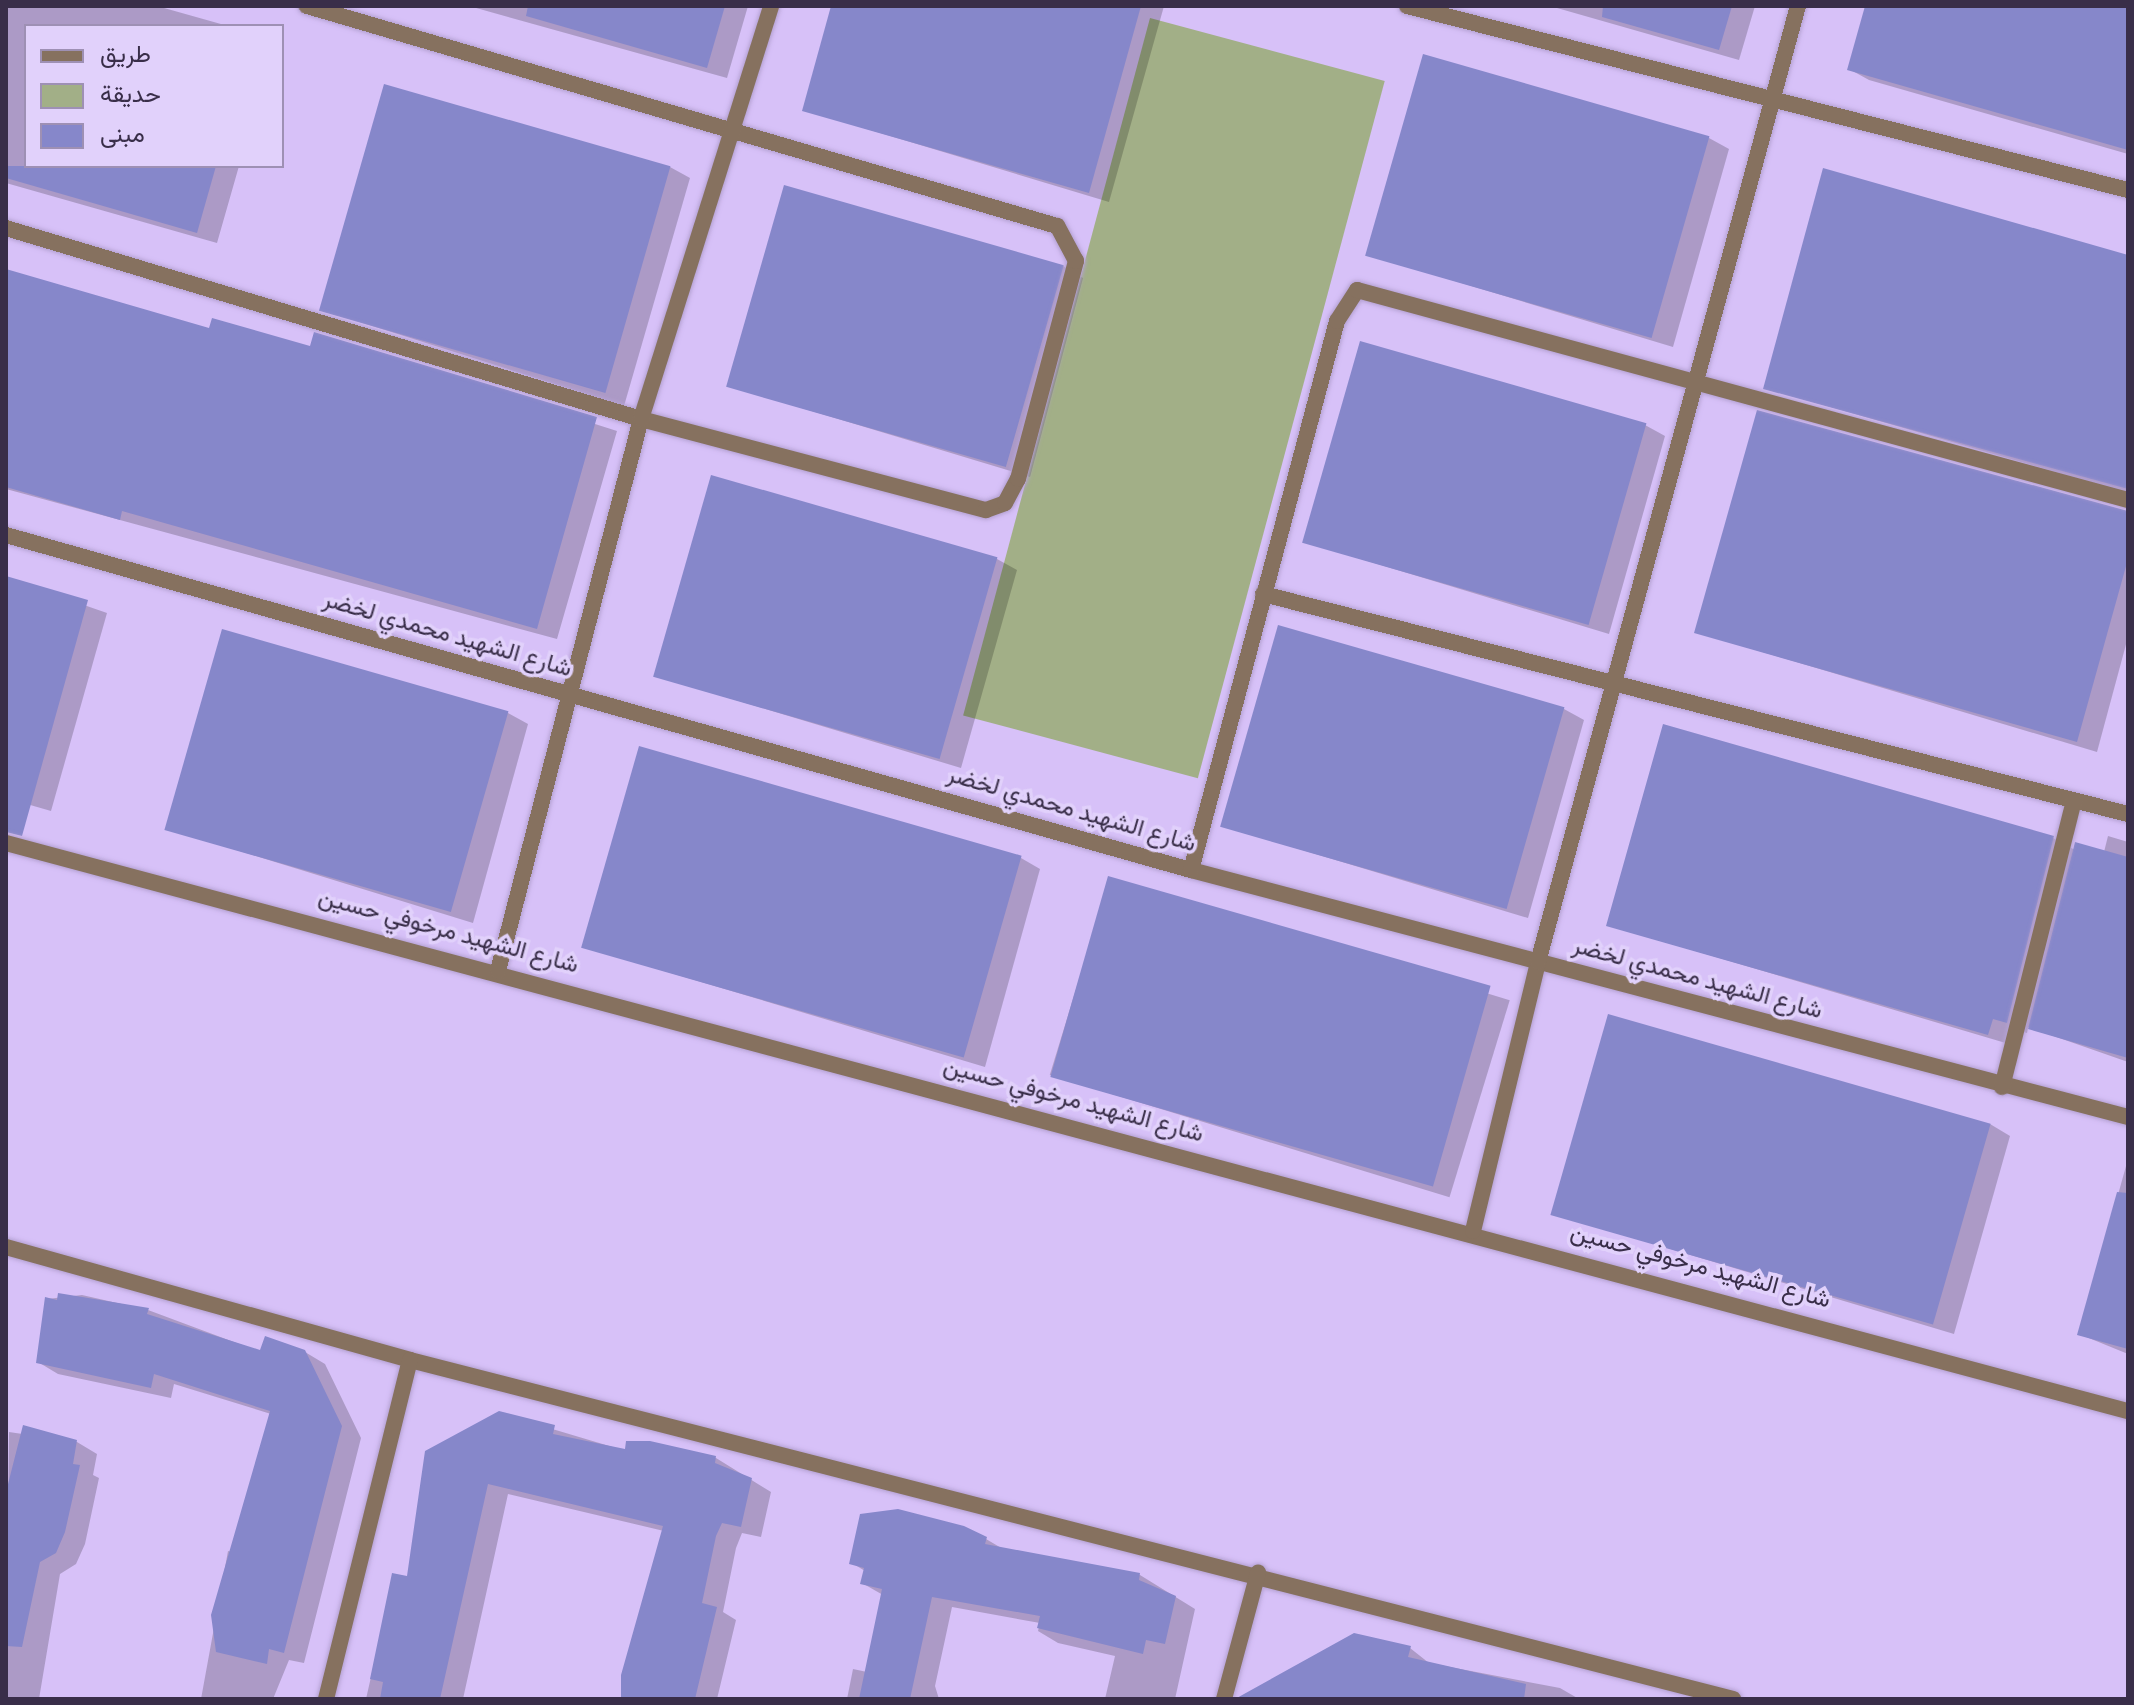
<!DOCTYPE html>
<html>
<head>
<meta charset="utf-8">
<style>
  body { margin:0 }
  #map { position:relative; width:2134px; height:1705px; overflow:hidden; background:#d7c1f8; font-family:Overpass,Vazirmatn,sans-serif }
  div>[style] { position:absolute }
  .green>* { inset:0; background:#a2af87; transform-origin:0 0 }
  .shadow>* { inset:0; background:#0003; transform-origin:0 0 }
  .building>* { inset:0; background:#8687ca; transform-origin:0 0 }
  .roads { filter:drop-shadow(0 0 2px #b4a1d2) drop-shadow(0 0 2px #b4a1d2) }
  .street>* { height:16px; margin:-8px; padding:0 8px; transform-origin:8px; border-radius:8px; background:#86715f }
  span { translate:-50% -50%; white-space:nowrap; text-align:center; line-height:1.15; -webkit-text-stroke:7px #e1d1fb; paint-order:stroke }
  .street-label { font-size:24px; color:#392e49 }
  .frame { position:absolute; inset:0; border:8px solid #392e49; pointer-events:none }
  .legend { position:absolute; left:24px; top:24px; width:260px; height:144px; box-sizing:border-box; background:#e1d1fb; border:2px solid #9e90b4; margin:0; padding:10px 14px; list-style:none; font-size:24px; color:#392e49 }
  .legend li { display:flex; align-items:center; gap:16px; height:40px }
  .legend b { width:40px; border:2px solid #9e90b4 }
</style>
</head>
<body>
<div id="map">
  <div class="green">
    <i style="left:1150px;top:18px;width:243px;height:722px;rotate:15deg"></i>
  </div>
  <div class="shadow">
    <i style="clip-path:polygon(6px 6px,157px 6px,228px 26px,26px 26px,26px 166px,239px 166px,217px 243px,6px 183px)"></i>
    <i style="clip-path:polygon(469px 6px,748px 6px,727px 78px)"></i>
    <i style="clip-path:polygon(833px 6px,1164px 6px,1109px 202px,804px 110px)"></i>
    <i style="clip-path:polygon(1550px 6px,1755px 6px,1739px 60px)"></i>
    <i style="clip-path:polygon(1867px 6px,2128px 6px,2128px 154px,1869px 80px,1849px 69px)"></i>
    <i style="clip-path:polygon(1709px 138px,1729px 149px,1673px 347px,1369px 255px)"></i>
    <i style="clip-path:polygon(670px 167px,690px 178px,624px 406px,322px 310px)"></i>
    <i style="clip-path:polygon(2128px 257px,2128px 493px,1765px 388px)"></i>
    <i style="clip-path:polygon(1063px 266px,1083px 278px,1030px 477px,729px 386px)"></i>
    <i style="clip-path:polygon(6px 272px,211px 330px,311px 348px,315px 335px,617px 431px,557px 639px,6px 489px)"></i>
    <i style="clip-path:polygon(1645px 425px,1665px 436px,1609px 634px,1305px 542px)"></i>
    <i style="clip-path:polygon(2128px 511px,2128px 637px,2097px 752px,1696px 632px)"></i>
    <i style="clip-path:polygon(997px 559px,1017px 570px,961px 768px,656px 676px)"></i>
    <i style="clip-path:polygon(6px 578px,107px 613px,51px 811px,6px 798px)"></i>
    <i style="clip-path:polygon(1564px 709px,1584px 720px,1528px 918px,1223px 826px)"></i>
    <i style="clip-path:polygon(508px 713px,528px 724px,473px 923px,168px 829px)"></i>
    <i style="clip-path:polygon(2108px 836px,2128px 842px,2128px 1062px,2028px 1027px,2027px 1033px,2013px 1029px,2009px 1044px,1608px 925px,2053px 838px,2075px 850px,2104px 852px)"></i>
    <i style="clip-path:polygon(1021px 858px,1040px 869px,985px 1067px,584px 947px)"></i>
    <i style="left:1110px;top:878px;width:418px;height:206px;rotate:17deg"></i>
    <i style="clip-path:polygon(1990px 1124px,2010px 1136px,1954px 1334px,1554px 1214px)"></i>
    <i style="clip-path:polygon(2128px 1159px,2128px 1354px,2079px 1334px)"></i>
    <i style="clip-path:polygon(82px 1295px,148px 1310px,261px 1352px,305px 1352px,325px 1364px,361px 1438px,304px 1663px,289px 1660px,273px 1699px,201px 1699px,228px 1551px,235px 1553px,271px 1414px,174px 1384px,171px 1398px,58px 1374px,38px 1362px,47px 1299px)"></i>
    <i style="clip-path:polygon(499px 1413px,626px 1451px,716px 1458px,771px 1492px,761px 1537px,742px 1533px,736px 1548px,723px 1612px,736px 1620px,717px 1699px,627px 1699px,664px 1531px,508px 1494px,463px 1699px,366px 1699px,394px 1575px,408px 1579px)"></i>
    <i style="clip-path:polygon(9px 1432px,77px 1442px,97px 1454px,93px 1475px,99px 1478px,85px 1544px,76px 1564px,60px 1574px,39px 1699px,6px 1699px)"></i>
    <i style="clip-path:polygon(986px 1539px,1003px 1549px,1140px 1575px,1195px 1609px,1175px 1699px,1105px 1699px,1115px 1656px,1058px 1643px,1038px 1631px,1040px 1623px,952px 1607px,935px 1686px,939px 1699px,847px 1699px,853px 1669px,867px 1672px,883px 1595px,862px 1583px,865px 1571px,852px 1563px)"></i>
    <i style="clip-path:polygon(1354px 1635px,1410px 1648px,1429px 1663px,1560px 1688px,1579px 1699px,1276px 1699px)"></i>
  </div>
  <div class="building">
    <i style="clip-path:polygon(528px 6px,725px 6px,707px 68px,526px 16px)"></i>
    <i style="clip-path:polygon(831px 6px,1141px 6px,1089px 193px,802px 111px)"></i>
    <i style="clip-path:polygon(1603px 6px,1732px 6px,1719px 50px,1602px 17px)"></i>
    <i style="clip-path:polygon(1865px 6px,2128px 6px,2128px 150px,1847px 70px)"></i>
    <i style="left:1423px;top:54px;width:298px;height:210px;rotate:16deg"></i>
    <i style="left:384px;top:84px;width:298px;height:236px;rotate:16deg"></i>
    <i style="clip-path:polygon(6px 166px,216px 166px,197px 233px,6px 178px)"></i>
    <i style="clip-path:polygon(1823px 168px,2128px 255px,2128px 489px,1763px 389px)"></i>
    <i style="left:784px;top:185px;width:291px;height:210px;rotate:16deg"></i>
    <i style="clip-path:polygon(6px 269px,209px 328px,212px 318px,310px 346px,314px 332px,597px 417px,537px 629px,122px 511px,120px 520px,6px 487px)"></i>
    <i style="left:1360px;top:341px;width:298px;height:210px;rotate:16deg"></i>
    <i style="clip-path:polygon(1757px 410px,2128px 511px,2128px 559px,2077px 742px,1694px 633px)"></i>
    <i style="left:711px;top:475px;width:298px;height:210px;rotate:16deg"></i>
    <i style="clip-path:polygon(6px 576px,88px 600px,22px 836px,6px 832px)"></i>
    <i style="left:1278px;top:625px;width:298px;height:210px;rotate:16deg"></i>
    <i style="left:222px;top:629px;width:298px;height:209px;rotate:16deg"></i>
    <i style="clip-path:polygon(1663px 724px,2054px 836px,2007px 1023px,1993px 1019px,1988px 1035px,1606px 926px)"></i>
    <i style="left:639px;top:746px;width:398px;height:210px;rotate:16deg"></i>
    <i style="clip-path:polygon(2075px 842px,2128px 857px,2128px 1058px,2028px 1029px)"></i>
    <i style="left:1108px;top:876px;width:398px;height:209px;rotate:16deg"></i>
    <i style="left:1608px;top:1014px;width:398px;height:209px;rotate:16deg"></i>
    <i style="clip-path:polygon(2117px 1192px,2128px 1193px,2128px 1349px,2077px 1335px)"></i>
    <i style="clip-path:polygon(58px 1293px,149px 1308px,147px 1314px,260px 1350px,265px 1336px,305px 1350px,342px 1426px,284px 1653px,269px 1649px,267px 1664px,216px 1652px,211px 1615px,270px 1411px,154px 1374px,151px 1388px,36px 1363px,45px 1297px,57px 1300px)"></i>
    <i style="clip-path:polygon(499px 1411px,555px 1425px,553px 1434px,625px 1449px,626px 1441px,650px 1441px,716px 1456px,715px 1463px,752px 1478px,741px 1527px,722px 1523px,716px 1536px,702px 1603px,717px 1607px,695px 1699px,621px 1699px,621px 1675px,663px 1526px,488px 1484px,440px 1699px,380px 1699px,383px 1682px,370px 1679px,392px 1573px,407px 1576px,425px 1451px)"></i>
    <i style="clip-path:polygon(23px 1425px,77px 1440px,73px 1464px,80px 1465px,65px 1532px,56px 1553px,40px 1562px,22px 1647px,6px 1646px,6px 1492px)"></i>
    <i style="clip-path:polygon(898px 1509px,964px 1526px,987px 1537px,985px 1544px,1140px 1573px,1139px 1580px,1176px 1596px,1165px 1644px,1146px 1640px,1143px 1654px,1037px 1628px,1040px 1616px,932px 1597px,910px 1699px,859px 1699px,882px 1589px,860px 1584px,864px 1568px,849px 1564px,860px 1514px)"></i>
    <i style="clip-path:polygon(1354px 1633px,1411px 1646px,1408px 1657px,1526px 1684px,1524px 1699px,1235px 1699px)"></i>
  </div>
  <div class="roads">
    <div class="street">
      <i style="left:1407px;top:6px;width:744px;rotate:14.32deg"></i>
      <i style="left:6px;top:228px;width:663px;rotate:16.74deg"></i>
      <i style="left:641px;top:419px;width:357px;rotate:14.8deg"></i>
      <i style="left:986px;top:510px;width:20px;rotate:-20deg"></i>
      <i style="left:1005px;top:503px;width:27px;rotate:-62deg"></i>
      <i style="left:1018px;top:479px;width:226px;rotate:-75.1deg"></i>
      <i style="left:1076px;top:261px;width:40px;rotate:-118deg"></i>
      <i style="left:1057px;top:226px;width:782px;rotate:-163.65deg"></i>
      <i style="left:6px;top:535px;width:1231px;rotate:15.79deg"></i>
      <i style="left:1191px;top:870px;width:969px;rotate:14.77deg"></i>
      <i style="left:1263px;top:594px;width:893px;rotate:14.27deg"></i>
      <i style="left:6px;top:843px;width:2197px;rotate:14.99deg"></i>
      <i style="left:1191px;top:870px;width:568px;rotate:-75.11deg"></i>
      <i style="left:1337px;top:321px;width:37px;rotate:-57deg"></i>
      <i style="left:1357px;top:290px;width:799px;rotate:15.24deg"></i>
      <i style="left:498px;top:971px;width:570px;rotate:-75.48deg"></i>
      <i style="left:641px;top:419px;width:433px;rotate:-72.5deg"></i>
      <i style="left:2002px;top:1087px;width:295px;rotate:-75.9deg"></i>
      <i style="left:1473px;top:1231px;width:277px;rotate:-76.4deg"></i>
      <i style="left:1538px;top:962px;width:991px;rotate:-74.79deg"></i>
      <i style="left:6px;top:1247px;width:420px;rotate:15.6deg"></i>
      <i style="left:410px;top:1360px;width:1366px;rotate:14.37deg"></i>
      <i style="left:326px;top:1699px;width:349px;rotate:-76.1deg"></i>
      <i style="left:1224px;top:1699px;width:131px;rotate:-74.9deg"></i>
    </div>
  </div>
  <div class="street-label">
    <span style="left:447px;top:636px;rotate:16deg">شارع الشهيد محمدي لخضر</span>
    <span style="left:1071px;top:811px;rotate:16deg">شارع الشهيد محمدي لخضر</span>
    <span style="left:448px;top:933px;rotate:15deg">شارع الشهيد مرخوفي حسين</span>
    <span style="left:1697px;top:980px;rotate:15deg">شارع الشهيد محمدي لخضر</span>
    <span style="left:1073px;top:1102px;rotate:15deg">شارع الشهيد مرخوفي حسين</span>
    <span style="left:1700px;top:1268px;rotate:15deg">شارع الشهيد مرخوفي حسين</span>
  </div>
  <div class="frame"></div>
  <ul class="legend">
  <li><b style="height:10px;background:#86715f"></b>طريق</li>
  <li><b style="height:22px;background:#a2af87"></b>حديقة</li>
  <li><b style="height:22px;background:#8687ca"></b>مبنى</li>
  </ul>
</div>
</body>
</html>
